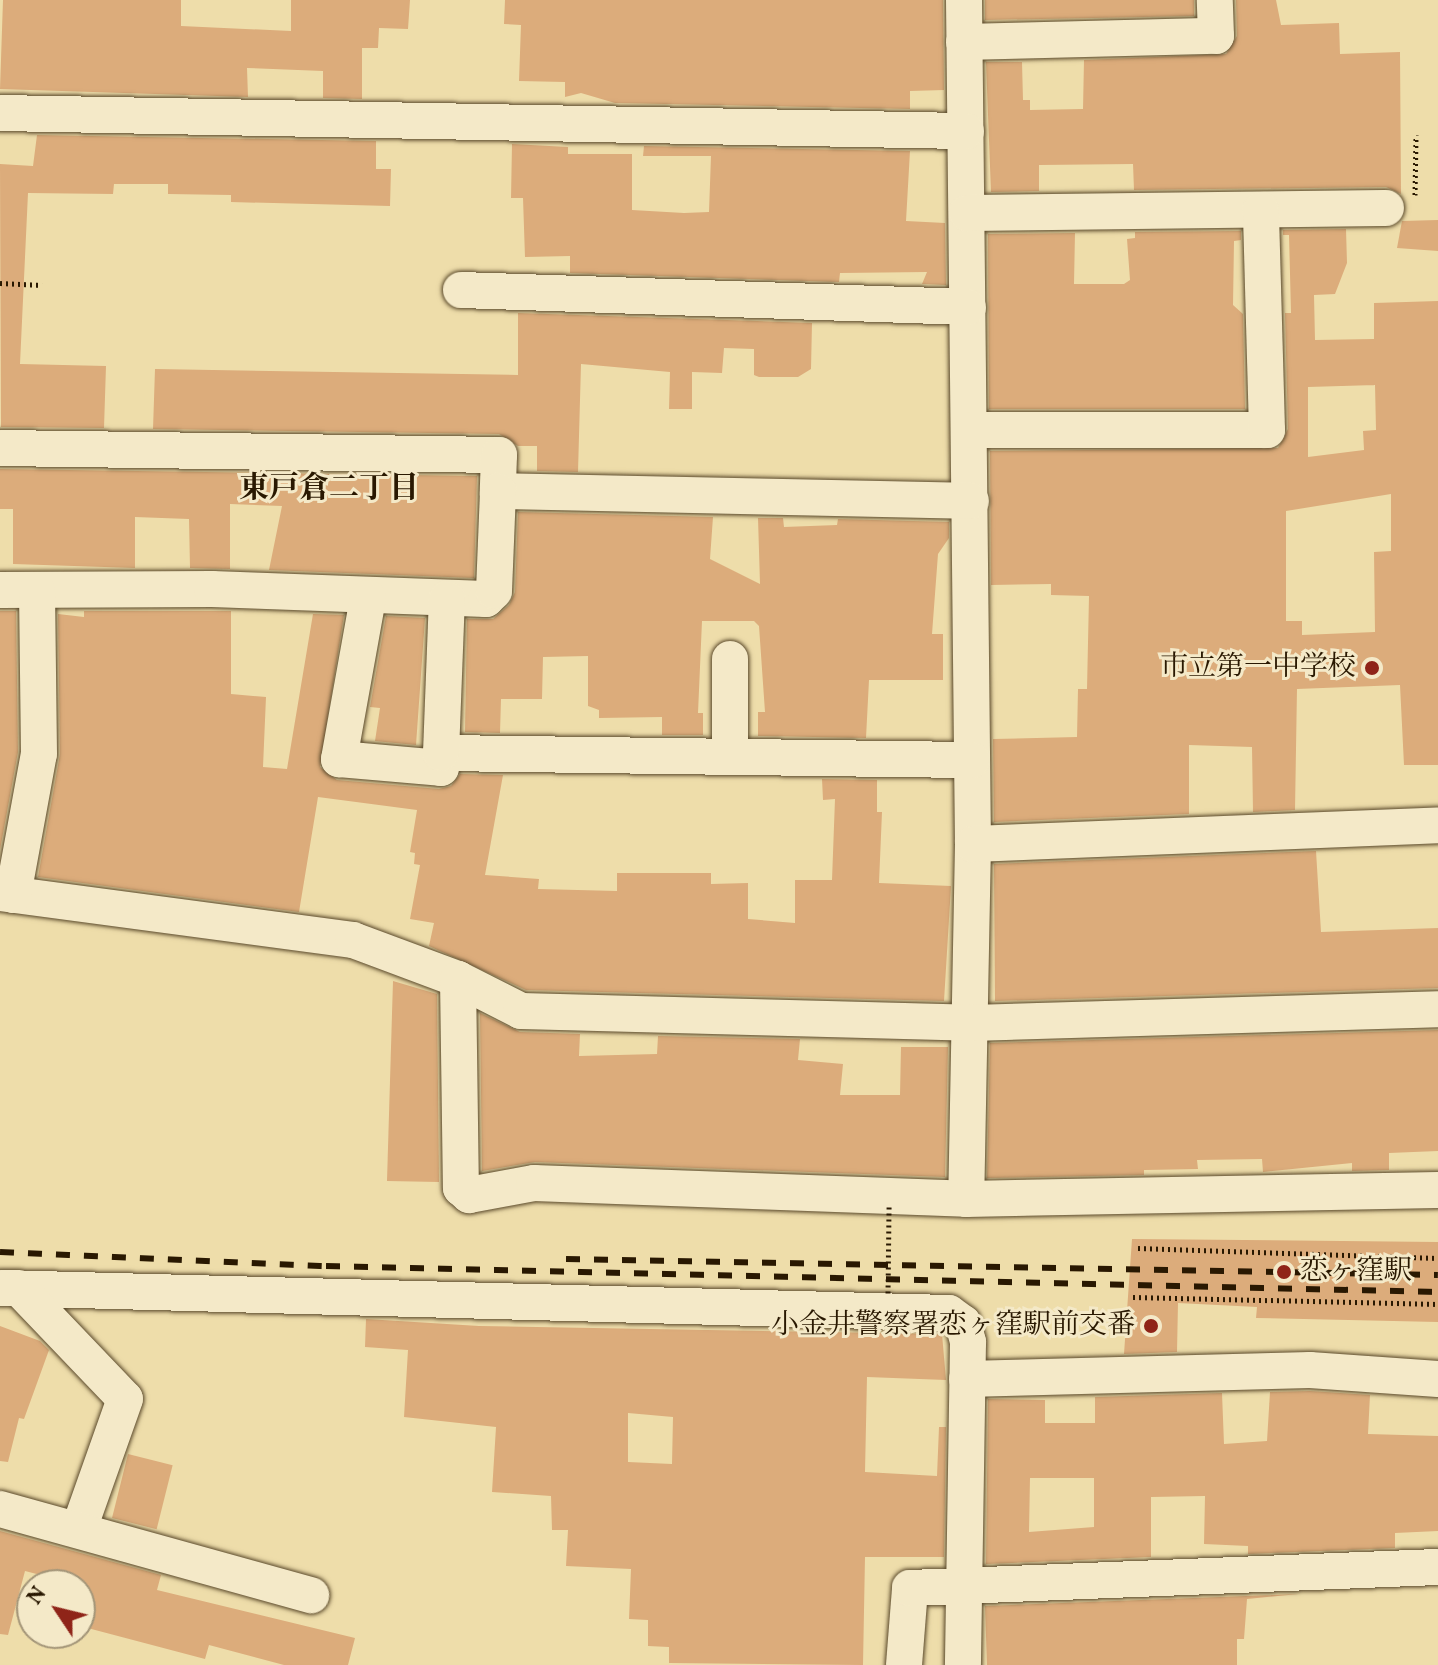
<!DOCTYPE html>
<html>
<head>
<meta charset="utf-8">
<style>
  body { margin:0 }
  #map { position:relative; width:1438px; height:1665px; overflow:hidden; background:#eda; font-family:Vollkorn,"Noto Serif JP",serif }
  div>[style] { position:absolute }
  .building>* { inset:0; background:#dcac7b; transform-origin:0 0 }
  .path>* { height:5px; margin-top:-2.5px; transform-origin:0; background:repeating-linear-gradient(90deg,#291801 0 2px,transparent 0 6px) }
  .roads { filter:drop-shadow(0 0 2px #5a492b) drop-shadow(0 0 2px #5a492b) }
  .minor>* { height:36px; margin:-18px; padding:0 18px; transform-origin:18px; border-radius:18px; background:#f4e9c8 }
  .rail>* { height:6px; margin-top:-3px; transform-origin:0; background:repeating-linear-gradient(90deg,#291801 0 14px,transparent 0 28px) }
  .path-bridge>* { height:5px; margin-top:-2.5px; transform-origin:0; background:repeating-linear-gradient(90deg,#291801 0 2px,transparent 0 6px) }
  .dots>* { width:22px; height:22px; translate:-50% -50%; box-sizing:border-box; border:4px solid #f4e9c8; border-radius:50% }
  span { translate:-50% -50%; white-space:nowrap; text-align:center; line-height:1.15; -webkit-text-stroke:6px #f4e9c8; paint-order:stroke }
  .poi-label { font-size:28px; color:#291801 }
  .right { translate:-100% -50%; text-align:right }
  .left { translate:0 -50%; text-align:left }
  .neighbourhood-label { font-size:30px; color:#291801; font-weight:700 }
  .north { position:absolute; left:16px; top:1569px; width:80px; height:80px; box-sizing:border-box; background:#f4e9c8; border:2px solid #a39578; border-radius:50%; rotate:305deg; font-size:22px; font-weight:700; line-height:32px; text-align:center; color:#291801 }
  .north::after { content:''; display:block; margin:auto; width:28px; height:36px; background:#8f2418; clip-path:polygon(50% 0,100% 100%,50% 72%,0 100%) }
</style>
</head>
<body>
<div id="map">
  <div class="building">
    <i style="clip-path:polygon(3px 0,181px 0,181px 26px,291px 31px,291px 0,410px 0,408px 29px,379px 28px,378px 48px,362px 48px,362px 99px,323px 98px,323px 71px,247px 68px,248px 97px,0 89px)"></i>
    <i style="clip-path:polygon(505px 0,943px 0,944px 90px,910px 91px,910px 109px,615px 103px,581px 93px,565px 97px,565px 82px,519px 81px,521px 25px,504px 24px)"></i>
    <i style="clip-path:polygon(985px 0,1194px 0,1194px 16px,985px 20px)"></i>
    <i style="clip-path:polygon(1236px 0,1276px 0,1281px 25px,1339px 23px,1340px 54px,1400px 52px,1401px 194px,1386px 187px,1134px 190px,1133px 164px,1039px 165px,1039px 191px,991px 192px,986px 62px,1022px 62px,1023px 100px,1030px 100px,1030px 110px,1083px 109px,1084px 60px,1226px 54px,1237px 36px)"></i>
    <i style="clip-path:polygon(37px 135px,376px 141px,376px 169px,391px 169px,390px 206px,231px 202px,231px 195px,168px 194px,168px 184px,114px 184px,113px 194px,28px 193px,20px 364px,106px 366px,104px 428px,1px 427px,0 164px,33px 166px)"></i>
    <i style="clip-path:polygon(512px 144px,568px 147px,568px 154px,632px 154px,632px 210px,684px 213px,709px 212px,711px 156px,643px 156px,644px 146px,910px 151px,906px 221px,945px 223px,946px 285px,922px 284px,927px 272px,840px 273px,839px 282px,570px 273px,570px 256px,525px 257px,523px 198px,511px 198px)"></i>
    <i style="clip-path:polygon(1438px 220px,1438px 251px,1397px 248px,1402px 221px)"></i>
    <i style="clip-path:polygon(evenodd,1346px 229px,1347px 263px,1335px 294px,1314px 295px,1315px 340px,1374px 339px,1374px 303px,1438px 301px,1438px 765px,1404px 765px,1400px 685px,1297px 689px,1295px 810px,1253px 812px,1252px 747px,1189px 745px,1189px 814px,994px 822px,993px 739px,1077px 737px,1078px 689px,1087px 689px,1089px 596px,1051px 595px,1051px 584px,991px 585px,990px 451px,1278px 448px,1288px 429px,1285px 313px,1291px 313px,1289px 235px,1283px 235px,1283px 230px,1346px 229px,1375px 385px,1376px 430px,1363px 431px,1364px 450px,1308px 457px,1308px 387px,1375px 385px,1346px 229px,1391px 494px,1391px 551px,1374px 552px,1375px 632px,1302px 635px,1302px 621px,1286px 621px,1286px 511px,1391px 494px)"></i>
    <i style="clip-path:polygon(1241px 231px,1241px 240px,1234px 241px,1233px 305px,1243px 314px,1245px 409px,989px 409px,988px 234px,1075px 233px,1074px 284px,1124px 284px,1130px 280px,1127px 239px,1135px 238px,1135px 232px)"></i>
    <i style="clip-path:polygon(518px 313px,812px 323px,811px 369px,798px 377px,759px 377px,754px 375px,754px 349px,724px 348px,722px 373px,692px 372px,692px 409px,669px 409px,670px 372px,581px 364px,578px 472px,537px 471px,537px 446px,518px 446px,499px 434px,153px 429px,155px 369px,518px 375px)"></i>
    <i style="clip-path:polygon(0 469px,477px 476px,474px 578px,269px 570px,282px 506px,230px 504px,230px 569px,190px 568px,189px 519px,135px 517px,135px 568px,13px 564px,13px 509px,0 509px)"></i>
    <i style="clip-path:polygon(518px 512px,713px 517px,710px 559px,760px 584px,758px 518px,783px 518px,784px 527px,837px 525px,838px 519px,949px 522px,949px 538px,938px 554px,932px 634px,943px 634px,943px 680px,869px 680px,866px 738px,758px 736px,758px 712px,765px 712px,759px 626px,754px 621px,702px 621px,698px 713px,703px 713px,703px 735px,662px 735px,662px 717px,599px 718px,599px 710px,588px 706px,588px 656px,543px 657px,542px 699px,501px 699px,500px 733px,465px 732px,467px 619px,493px 619px,509px 605px,515px 592px)"></i>
    <i style="clip-path:polygon(0 611px,16px 611px,18px 752px,0 850px)"></i>
    <i style="clip-path:polygon(84px 611px,231px 611px,231px 694px,266px 697px,263px 767px,287px 769px,313px 614px,344px 615px,320px 767px,337px 780px,439px 789px,451px 786px,460px 774px,503px 775px,485px 875px,539px 879px,538px 889px,617px 891px,617px 873px,711px 873px,711px 884px,748px 883px,748px 919px,795px 923px,795px 880px,832px 880px,835px 799px,823px 800px,822px 779px,877px 780px,877px 812px,882px 812px,879px 883px,951px 886px,944px 1001px,526px 990px,429px 946px,434px 923px,410px 919px,420px 865px,414px 864px,415px 853px,410px 852px,417px 810px,318px 797px,299px 912px,38px 877px,60px 754px,58px 614px,84px 617px)"></i>
    <i style="clip-path:polygon(386px 616px,425px 618px,416px 745px,375px 741px,380px 708px,370px 707px)"></i>
    <i style="clip-path:polygon(1316px 851px,1321px 932px,1438px 928px,1438px 988px,995px 1001px,994px 864px)"></i>
    <i style="clip-path:polygon(393px 981px,437px 994px,439px 1182px,387px 1181px)"></i>
    <i style="clip-path:polygon(480px 1013px,520px 1032px,580px 1034px,579px 1056px,657px 1054px,658px 1036px,800px 1039px,798px 1060px,843px 1064px,840px 1095px,900px 1095px,901px 1047px,948px 1047px,945px 1177px,535px 1162px,482px 1171px)"></i>
    <i style="clip-path:polygon(1438px 1030px,1438px 1151px,1389px 1153px,1389px 1170px,1352px 1171px,1352px 1163px,1263px 1172px,1262px 1159px,1197px 1160px,1198px 1169px,1144px 1170px,1144px 1175px,987px 1178px,990px 1043px)"></i>
    <i style="clip-path:polygon(1132px 1239px,1438px 1242px,1438px 1322px,1256px 1318px,1257px 1307px,1178px 1303px,1177px 1352px,1124px 1354px)"></i>
    <i style="clip-path:polygon(evenodd,366px 1319px,479px 1326px,942px 1334px,946px 1380px,867px 1377px,865px 1472px,937px 1476px,939px 1427px,946px 1427px,944px 1557px,865px 1557px,863px 1665px,669px 1663px,669px 1647px,648px 1646px,648px 1620px,629px 1619px,631px 1569px,566px 1566px,568px 1530px,552px 1530px,551px 1496px,492px 1492px,496px 1427px,404px 1417px,408px 1350px,365px 1347px,366px 1319px,628px 1413px,673px 1417px,672px 1464px,628px 1462px,628px 1413px)"></i>
    <i style="clip-path:polygon(0 1326px,40px 1341px,49px 1350px,24px 1419px,19px 1418px,8px 1462px,0 1461px)"></i>
    <i style="clip-path:polygon(evenodd,1310px 1391px,1370px 1395px,1368px 1434px,1438px 1436px,1438px 1531px,1395px 1533px,1395px 1548px,1248px 1554px,1248px 1546px,1204px 1544px,1205px 1496px,1151px 1497px,1151px 1557px,986px 1564px,988px 1399px,1045px 1400px,1045px 1423px,1095px 1423px,1095px 1397px,1222px 1393px,1224px 1444px,1267px 1441px,1270px 1392px,1310px 1391px,1030px 1478px,1094px 1478px,1094px 1527px,1029px 1532px,1030px 1478px)"></i>
    <i style="left:128px;top:1454px;width:46px;height:66px;rotate:14deg"></i>
    <i style="clip-path:polygon(0 1531px,161px 1575px,157px 1590px,355px 1638px,348px 1665px,284px 1665px,209px 1645px,205px 1659px,80px 1626px,80px 1585px,25px 1571px,8px 1635px,0 1634px)"></i>
    <i style="clip-path:polygon(1299px 1594px,1247px 1599px,1244px 1639px,1237px 1639px,1237px 1665px,987px 1665px,985px 1606px)"></i>
  </div>
  <div class="path">
    <i style="left:1415px;top:195px;width:60px;rotate:-89deg"></i>
    <i style="left:0;top:283px;width:42px;rotate:2.7deg"></i>
    <i style="left:1138px;top:1248px;width:300px;rotate:1.9deg"></i>
    <i style="left:1133px;top:1297px;width:305px;rotate:1.3deg"></i>
  </div>
  <div class="roads">
    <div class="minor">
      <i style="left:964px;top:0;width:844px;rotate:89.39deg"></i>
      <i style="left:973px;top:844px;width:355px;rotate:91.1deg"></i>
      <i style="left:964px;top:42px;width:252px;rotate:-1.4deg"></i>
      <i style="left:1216px;top:36px;width:36px;rotate:-92deg"></i>
      <i style="left:0;top:113px;width:966px;rotate:1.07deg"></i>
      <i style="left:967px;top:213px;width:419px;rotate:-0.7deg"></i>
      <i style="left:461px;top:290px;width:507px;rotate:1.92deg"></i>
      <i style="left:970px;top:430px;width:297px"></i>
      <i style="left:1267px;top:430px;width:220px;rotate:-91.6deg"></i>
      <i style="left:0;top:448px;width:499px;rotate:0.8deg"></i>
      <i style="left:499px;top:455px;width:36px;rotate:92deg"></i>
      <i style="left:498px;top:491px;width:473px;rotate:1.2deg"></i>
      <i style="left:0;top:590px;width:212px;rotate:-0.3deg"></i>
      <i style="left:212px;top:589px;width:274px;rotate:2.1deg"></i>
      <i style="left:486px;top:599px;width:11px;rotate:-45deg"></i>
      <i style="left:494px;top:591px;width:100px;rotate:-87.7deg"></i>
      <i style="left:368px;top:598px;width:164px;rotate:100.2deg"></i>
      <i style="left:339px;top:759px;width:102px;rotate:5deg"></i>
      <i style="left:441px;top:768px;width:15px;rotate:-90deg"></i>
      <i style="left:441px;top:753px;width:531px;rotate:0.76deg"></i>
      <i style="left:441px;top:753px;width:154px;rotate:-87.8deg"></i>
      <i style="left:730px;top:757px;width:98px;rotate:-90deg"></i>
      <i style="left:973px;top:844px;width:465px;rotate:-2.3deg"></i>
      <i style="left:0;top:893px;width:356px;rotate:7.6deg"></i>
      <i style="left:353px;top:940px;width:112px;rotate:20.4deg"></i>
      <i style="left:458px;top:979px;width:71px;rotate:26.9deg"></i>
      <i style="left:521px;top:1011px;width:450px;rotate:1.5deg"></i>
      <i style="left:971px;top:1023px;width:467px;rotate:-1.7deg"></i>
      <i style="left:13px;top:895px;width:143px;rotate:-79.6deg"></i>
      <i style="left:39px;top:754px;width:163px;rotate:-90.7deg"></i>
      <i style="left:458px;top:979px;width:209px;rotate:89.2deg"></i>
      <i style="left:461px;top:1188px;width:11px;rotate:41deg"></i>
      <i style="left:469px;top:1195px;width:66px;rotate:-10.5deg"></i>
      <i style="left:534px;top:1183px;width:432px;rotate:2.1deg"></i>
      <i style="left:966px;top:1199px;width:472px;rotate:-1.1deg"></i>
      <i style="left:0;top:1288px;width:949px;rotate:1.51deg"></i>
      <i style="left:949px;top:1313px;width:17px;rotate:36deg"></i>
      <i style="left:963px;top:1323px;width:20px;rotate:75deg"></i>
      <i style="left:968px;top:1342px;width:323px;rotate:90.9deg"></i>
      <i style="left:19px;top:1288px;width:153px;rotate:46.3deg"></i>
      <i style="left:125px;top:1399px;width:138px;rotate:109.5deg"></i>
      <i style="left:967px;top:1379px;width:343px;rotate:-1.5deg"></i>
      <i style="left:1310px;top:1370px;width:128px;rotate:4deg"></i>
      <i style="left:0;top:1509px;width:323px;rotate:15.5deg"></i>
      <i style="left:904px;top:1665px;width:77px;rotate:-85.5deg"></i>
      <i style="left:910px;top:1588px;width:528px;rotate:-2.28deg"></i>
    </div>
  </div>
  <div class="rail">
    <i style="left:0;top:1252px;width:326px;rotate:2.5deg"></i>
    <i style="left:326px;top:1266px;width:1112px;rotate:1.34deg"></i>
    <i style="left:566px;top:1259px;width:872px;rotate:1.05deg"></i>
  </div>
  <div class="path-bridge">
    <i style="left:888px;top:1293px;width:88px;rotate:-89.3deg"></i>
  </div>
  <div class="dots">
    <i style="left:1372px;top:668px;background:#8f2418"></i>
    <i style="left:1284px;top:1272px;background:#8f2418"></i>
    <i style="left:1151px;top:1326px;background:#8f2418"></i>
  </div>
  <div class="poi-label">
    <span class="right" style="left:1356px;top:668px">市立第一中学校</span>
    <span class="left" style="left:1300px;top:1272px">恋ヶ窪駅</span>
    <span class="right" style="left:1135px;top:1326px">小金井警察署恋ヶ窪駅前交番</span>
  </div>
  <div class="neighbourhood-label">
    <span style="left:329px;top:489px">東戸倉二丁目</span>
  </div>
  <div class="north">N</div>
</div>
</body>
</html>
